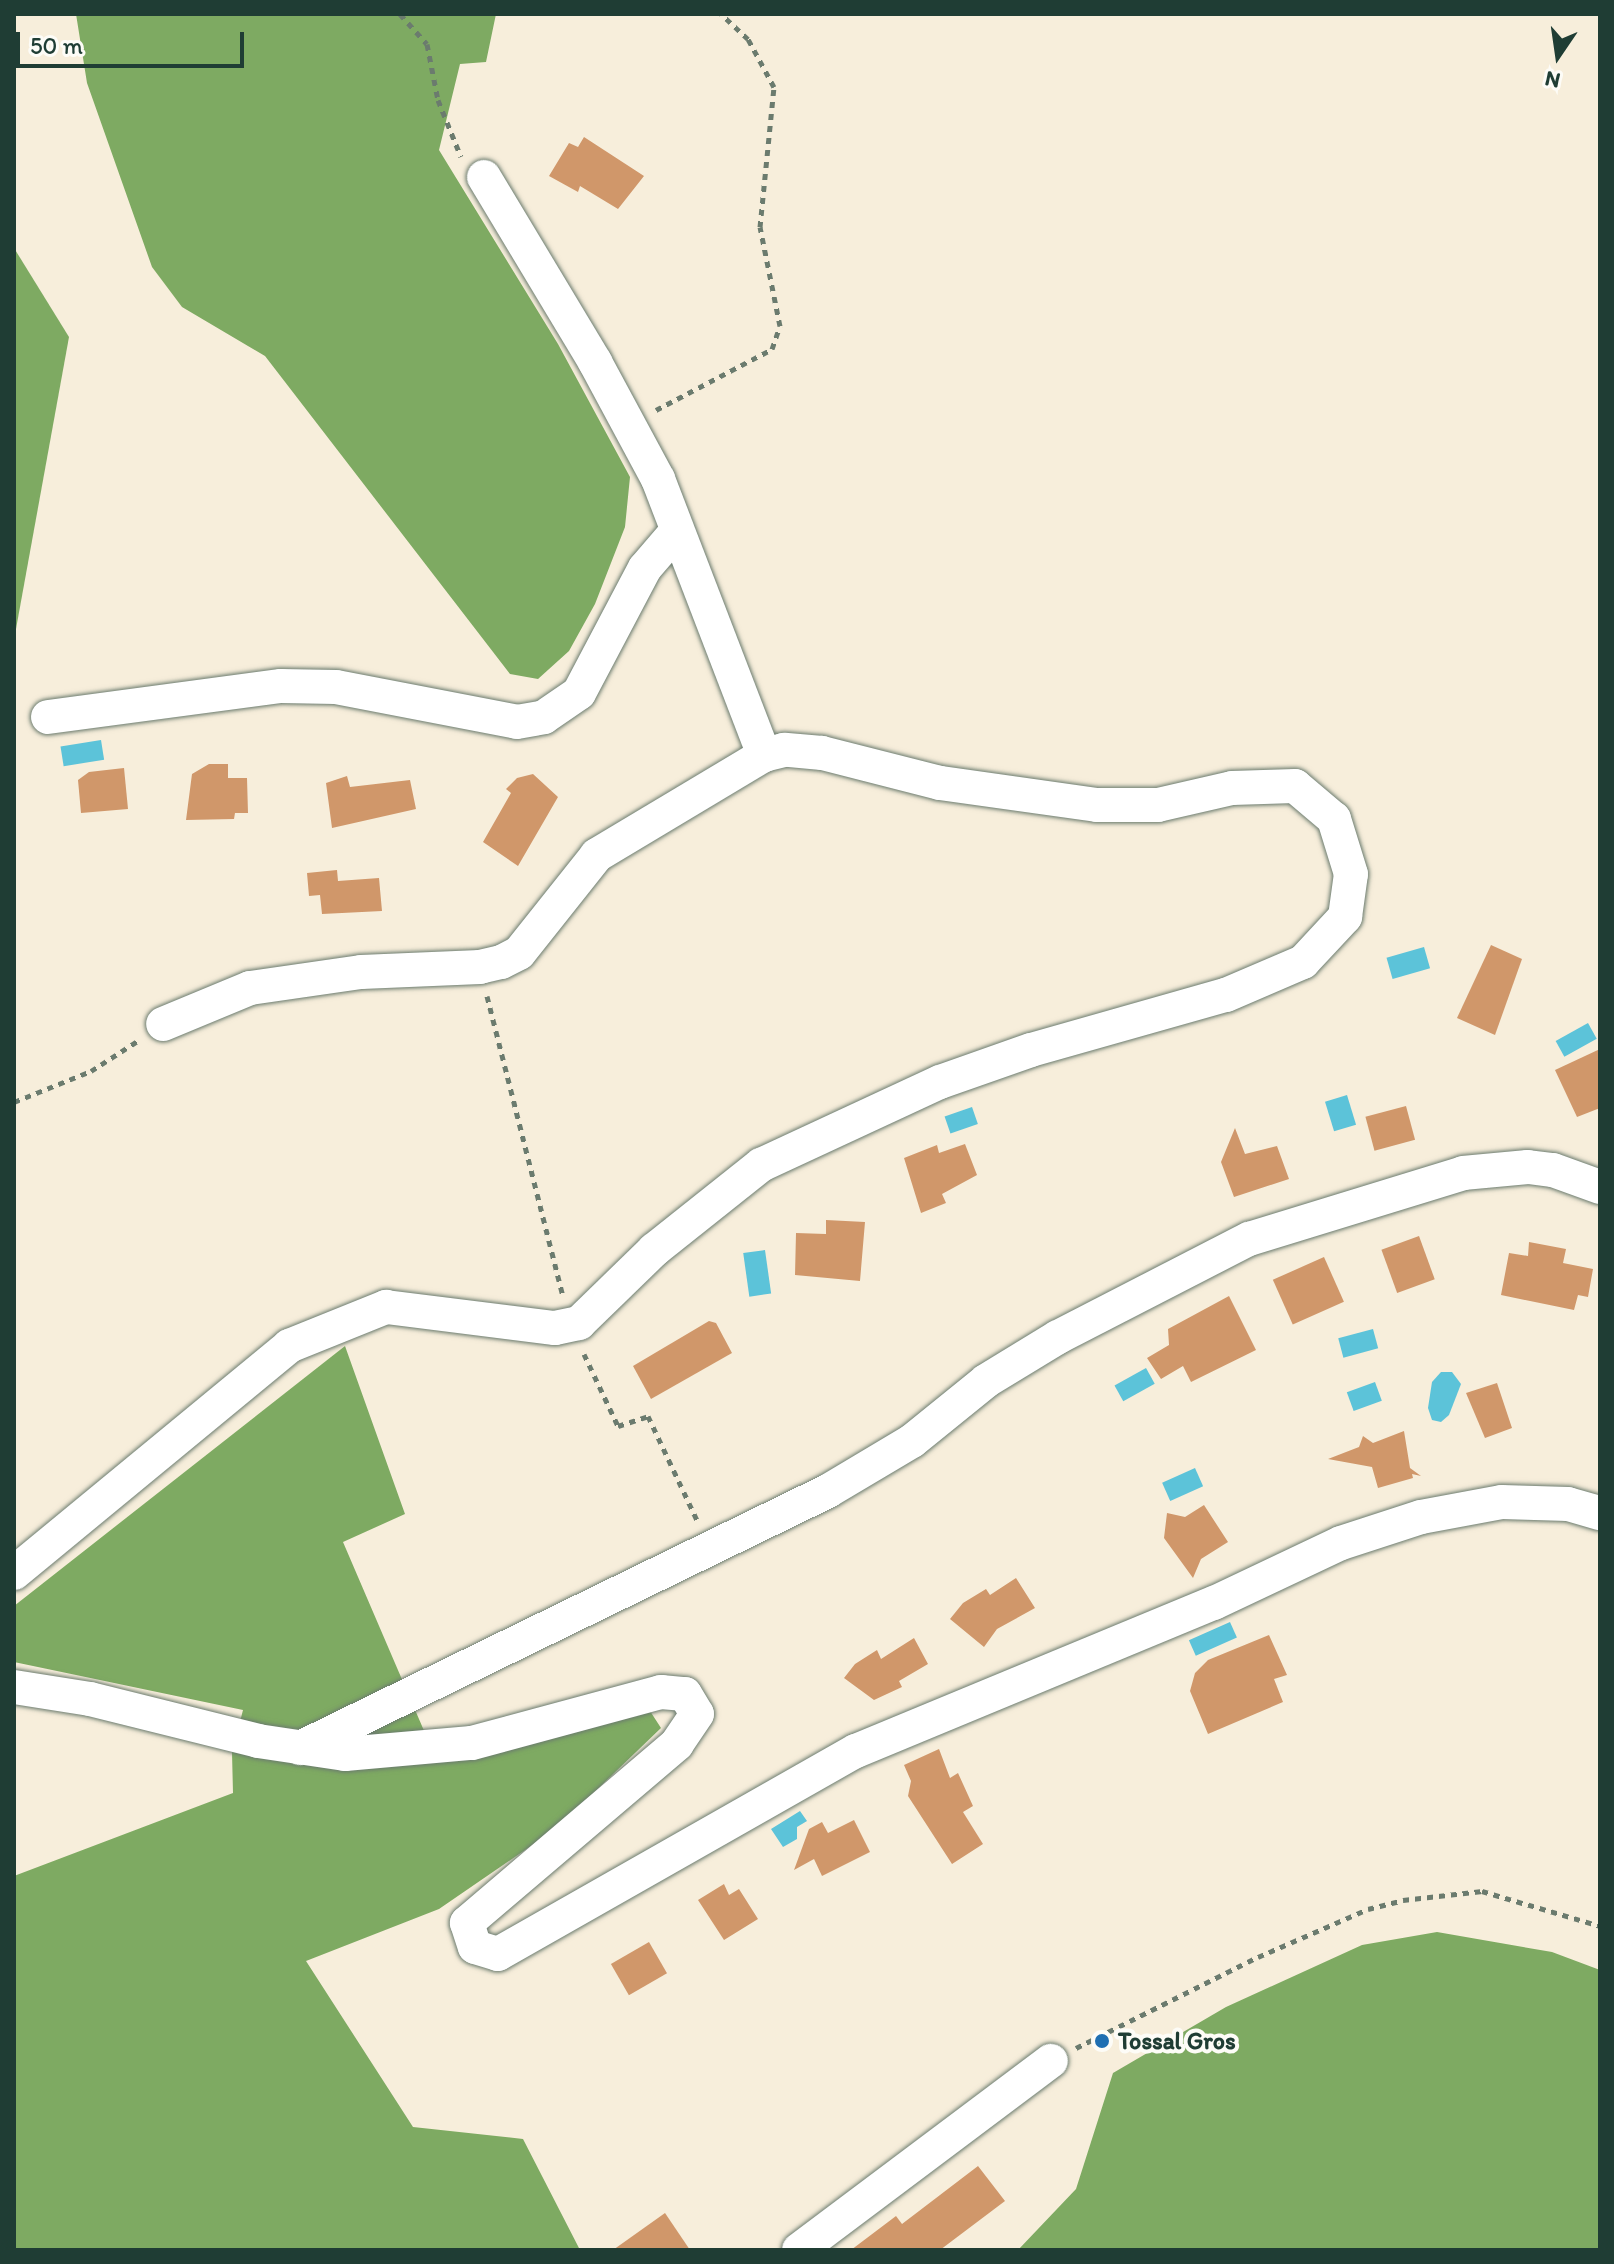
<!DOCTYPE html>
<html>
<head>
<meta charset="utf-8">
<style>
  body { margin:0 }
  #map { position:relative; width:1614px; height:2264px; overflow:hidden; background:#f7eedb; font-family:Itim,sans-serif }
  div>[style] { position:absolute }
  .forest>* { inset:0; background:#7eaa62 }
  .water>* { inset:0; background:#5cc3d9; transform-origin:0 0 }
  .building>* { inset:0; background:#d0976a; transform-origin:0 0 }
  .path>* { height:5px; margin-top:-2.5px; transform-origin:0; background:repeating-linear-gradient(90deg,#6b7b6e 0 6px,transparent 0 12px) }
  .roads { filter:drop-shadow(0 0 2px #6b7b6e) drop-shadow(0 0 2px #6b7b6e) }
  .minor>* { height:34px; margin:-17px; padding:0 17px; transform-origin:17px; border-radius:17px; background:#fff }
  .dots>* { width:22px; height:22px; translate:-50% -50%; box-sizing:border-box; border:4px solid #fdfcf7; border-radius:50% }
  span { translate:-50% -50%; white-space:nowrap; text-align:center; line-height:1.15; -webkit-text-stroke:8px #fdfcf7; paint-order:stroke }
  .poi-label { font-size:24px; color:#1f3d34; font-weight:700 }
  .left { translate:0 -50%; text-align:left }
  .frame { position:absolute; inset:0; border:16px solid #1f3d34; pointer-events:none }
  .north { position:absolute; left:1518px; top:16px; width:80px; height:80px; -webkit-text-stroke:6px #fdfcf7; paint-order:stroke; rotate:193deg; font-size:22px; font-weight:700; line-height:32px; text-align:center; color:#1f3d34 }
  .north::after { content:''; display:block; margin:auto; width:28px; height:36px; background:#1f3d34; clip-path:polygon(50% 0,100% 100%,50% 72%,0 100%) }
  .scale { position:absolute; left:16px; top:32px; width:228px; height:36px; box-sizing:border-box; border:4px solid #1f3d34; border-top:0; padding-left:10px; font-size:24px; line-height:28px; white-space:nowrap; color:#1f3d34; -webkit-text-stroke:6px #fdfcf7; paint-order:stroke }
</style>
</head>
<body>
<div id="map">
  <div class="forest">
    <i style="clip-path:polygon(76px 14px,496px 14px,486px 62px,460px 64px,439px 150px,558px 344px,630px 477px,625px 527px,595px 604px,569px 651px,538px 679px,510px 674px,265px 356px,182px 307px,152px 267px,87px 83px)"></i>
    <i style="clip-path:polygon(14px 248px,69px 337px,14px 640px)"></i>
    <i style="clip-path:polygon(345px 1346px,405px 1514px,343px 1542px,437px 1761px,650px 1711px,661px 1728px,557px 1828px,439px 1909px,306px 1961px,413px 2127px,523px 2139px,580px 2250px,14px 2250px,14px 1876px,233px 1793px,232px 1753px,243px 1710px,14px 1662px,14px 1606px)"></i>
    <i style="clip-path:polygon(1437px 1932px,1552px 1952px,1600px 1970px,1600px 2250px,1018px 2250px,1076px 2189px,1113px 2073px,1226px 2007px,1362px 1945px)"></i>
  </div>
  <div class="water">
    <i style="left:101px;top:740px;width:20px;height:41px;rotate:81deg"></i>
    <i style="left:1424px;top:947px;width:22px;height:39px;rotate:74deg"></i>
    <i style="left:1588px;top:1023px;width:18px;height:37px;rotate:61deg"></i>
    <i style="left:1347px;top:1095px;width:31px;height:23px;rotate:73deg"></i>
    <i style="left:972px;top:1107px;width:18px;height:29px;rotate:71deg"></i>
    <i style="left:765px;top:1250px;width:44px;height:22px;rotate:82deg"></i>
    <i style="left:1373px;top:1329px;width:20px;height:36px;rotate:75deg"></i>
    <i style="left:1146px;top:1368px;width:18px;height:36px;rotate:61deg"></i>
    <i style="clip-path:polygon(1441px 1372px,1452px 1372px,1461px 1384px,1449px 1415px,1441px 1422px,1432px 1420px,1428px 1408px,1432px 1382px)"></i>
    <i style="left:1375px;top:1382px;width:20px;height:30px;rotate:70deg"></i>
    <i style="left:1195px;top:1468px;width:20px;height:36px;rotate:66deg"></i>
    <i style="left:1230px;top:1622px;width:17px;height:45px;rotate:66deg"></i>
    <i style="clip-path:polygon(800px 1811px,807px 1821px,797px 1827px,797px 1839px,783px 1847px,771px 1829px)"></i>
  </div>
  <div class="building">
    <i style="clip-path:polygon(584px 137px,644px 176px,618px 209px,580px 186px,578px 192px,549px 176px,569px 143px,578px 147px)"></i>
    <i style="clip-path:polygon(209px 764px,228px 764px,228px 778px,247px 778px,248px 813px,235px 813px,234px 819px,186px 820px,192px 774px)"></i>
    <i style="clip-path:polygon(124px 768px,128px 809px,81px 813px,78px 780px,89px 772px)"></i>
    <i style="clip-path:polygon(533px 774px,558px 797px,518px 866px,483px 842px,511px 793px,506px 789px,517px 778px)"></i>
    <i style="clip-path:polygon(347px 776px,350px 787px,410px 780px,416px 809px,332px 828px,326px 783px)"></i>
    <i style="clip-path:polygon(337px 870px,338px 881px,379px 878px,382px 911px,322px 914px,320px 895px,309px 896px,307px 873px)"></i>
    <i style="clip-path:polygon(1491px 945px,1522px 959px,1495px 1035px,1457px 1018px)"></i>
    <i style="clip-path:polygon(1600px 1049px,1600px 1108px,1577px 1117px,1555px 1070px)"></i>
    <i style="left:1406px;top:1106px;width:35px;height:42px;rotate:75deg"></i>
    <i style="clip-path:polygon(1235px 1128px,1245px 1154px,1277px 1146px,1289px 1179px,1234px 1197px,1221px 1162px)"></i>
    <i style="clip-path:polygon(965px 1144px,977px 1175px,942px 1194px,946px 1203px,921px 1213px,904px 1158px,937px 1145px,939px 1153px)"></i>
    <i style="clip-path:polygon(826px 1220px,865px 1222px,860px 1281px,795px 1275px,796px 1233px,826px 1234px)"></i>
    <i style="left:1419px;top:1236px;width:46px;height:40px;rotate:70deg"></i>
    <i style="clip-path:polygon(1529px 1242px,1566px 1249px,1563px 1263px,1593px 1269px,1588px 1297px,1578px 1295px,1574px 1310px,1501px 1295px,1509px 1253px,1528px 1256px)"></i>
    <i style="left:1324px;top:1257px;width:49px;height:56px;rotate:66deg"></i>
    <i style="clip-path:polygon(1229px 1296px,1256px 1350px,1191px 1382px,1183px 1366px,1161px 1379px,1147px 1358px,1169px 1345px,1168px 1329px)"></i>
    <i style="clip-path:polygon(709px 1321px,716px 1323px,732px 1353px,651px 1399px,633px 1366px)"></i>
    <i style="clip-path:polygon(1497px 1383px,1512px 1428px,1485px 1438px,1466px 1393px)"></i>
    <i style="clip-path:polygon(1404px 1431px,1410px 1468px,1421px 1476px,1412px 1474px,1413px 1478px,1378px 1488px,1372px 1467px,1328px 1459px,1359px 1447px,1363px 1436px,1373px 1443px)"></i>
    <i style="clip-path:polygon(1204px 1505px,1228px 1542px,1201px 1559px,1193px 1578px,1164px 1538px,1167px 1513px,1185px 1517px)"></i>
    <i style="clip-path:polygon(1016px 1578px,1035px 1608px,997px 1629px,984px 1647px,950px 1619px,963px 1603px,986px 1589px,990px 1595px)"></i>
    <i style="clip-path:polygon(1269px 1635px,1287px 1675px,1274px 1679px,1283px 1702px,1208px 1734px,1190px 1691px,1195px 1673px,1208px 1660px)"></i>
    <i style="clip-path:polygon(914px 1638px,928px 1664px,899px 1681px,902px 1687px,874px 1700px,844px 1678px,855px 1664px,877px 1650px,881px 1659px)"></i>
    <i style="clip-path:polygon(939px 1749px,950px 1778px,958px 1773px,973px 1806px,963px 1812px,983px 1844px,952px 1864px,908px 1796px,911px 1781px,904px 1765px)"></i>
    <i style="clip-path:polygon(854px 1820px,870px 1852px,822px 1876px,814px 1859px,794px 1870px,809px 1829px,822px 1822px,828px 1833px)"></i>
    <i style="clip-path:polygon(724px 1884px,729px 1895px,739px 1889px,758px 1919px,724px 1940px,698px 1900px)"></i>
    <i style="left:649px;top:1942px;width:36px;height:44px;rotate:60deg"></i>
    <i style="clip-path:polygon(978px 2166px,1005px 2201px,940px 2250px,851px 2250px,896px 2216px,902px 2224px)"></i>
    <i style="clip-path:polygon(665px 2213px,690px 2250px,613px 2250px)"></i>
  </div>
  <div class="path">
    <i style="left:400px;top:14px;width:40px;rotate:48deg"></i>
    <i style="left:427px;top:44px;width:57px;rotate:78.9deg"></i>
    <i style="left:438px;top:100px;width:61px;rotate:68deg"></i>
    <i style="left:656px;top:410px;width:131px;rotate:-27.7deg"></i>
    <i style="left:772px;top:349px;width:24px;rotate:-71deg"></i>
    <i style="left:780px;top:326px;width:101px;rotate:-101.4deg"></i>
    <i style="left:760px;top:227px;width:141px;rotate:-84.3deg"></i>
    <i style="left:774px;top:87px;width:55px;rotate:-118.4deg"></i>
    <i style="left:748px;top:39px;width:37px;rotate:-137deg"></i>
    <i style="left:487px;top:996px;width:309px;rotate:75.8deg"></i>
    <i style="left:14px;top:1102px;width:83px;rotate:-21.9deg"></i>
    <i style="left:91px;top:1071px;width:57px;rotate:-32.9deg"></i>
    <i style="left:584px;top:1354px;width:80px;rotate:64.7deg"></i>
    <i style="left:618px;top:1426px;width:32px;rotate:-18deg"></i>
    <i style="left:648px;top:1416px;width:115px;rotate:64.8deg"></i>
    <i style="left:1076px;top:2048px;width:203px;rotate:-26.6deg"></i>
    <i style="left:1258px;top:1957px;width:120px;rotate:-23.6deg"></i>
    <i style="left:1368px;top:1909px;width:36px;rotate:-14deg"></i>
    <i style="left:1403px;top:1900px;width:80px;rotate:-6.5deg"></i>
    <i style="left:1482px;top:1891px;width:123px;rotate:16.5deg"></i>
  </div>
  <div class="roads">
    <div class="minor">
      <i style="left:484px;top:177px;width:216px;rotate:59deg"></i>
      <i style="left:595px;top:362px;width:133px;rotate:61.7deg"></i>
      <i style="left:658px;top:479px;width:296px;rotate:69deg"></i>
      <i style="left:48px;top:717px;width:235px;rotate:-7.6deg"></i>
      <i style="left:281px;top:686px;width:55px;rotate:1deg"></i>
      <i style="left:336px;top:687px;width:184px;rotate:10.9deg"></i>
      <i style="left:517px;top:722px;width:27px;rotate:-10deg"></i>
      <i style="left:544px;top:717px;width:42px;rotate:-34.4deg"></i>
      <i style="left:579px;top:693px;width:141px;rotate:-62.2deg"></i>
      <i style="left:645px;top:568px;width:48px;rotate:-49.3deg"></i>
      <i style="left:14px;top:1573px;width:357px;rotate:-39.5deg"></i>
      <i style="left:289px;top:1346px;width:105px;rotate:-21.9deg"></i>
      <i style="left:386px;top:1307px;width:170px;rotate:7.1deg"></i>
      <i style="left:555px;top:1328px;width:25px;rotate:-12deg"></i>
      <i style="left:579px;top:1323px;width:105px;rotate:-44.2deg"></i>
      <i style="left:654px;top:1250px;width:137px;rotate:-38.5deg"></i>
      <i style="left:761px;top:1165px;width:197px;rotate:-24.9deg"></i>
      <i style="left:940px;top:1082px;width:96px;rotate:-19.4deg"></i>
      <i style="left:1031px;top:1050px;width:203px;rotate:-15.8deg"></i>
      <i style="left:1226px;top:995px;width:84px;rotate:-23.2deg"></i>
      <i style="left:1303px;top:962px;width:62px;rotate:-47deg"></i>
      <i style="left:1345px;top:917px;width:43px;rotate:-82.1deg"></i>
      <i style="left:1351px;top:874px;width:58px;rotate:-107.2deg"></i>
      <i style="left:1334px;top:819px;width:51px;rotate:-139.8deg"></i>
      <i style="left:1295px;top:786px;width:63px;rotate:178.2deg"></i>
      <i style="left:1232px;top:788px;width:76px;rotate:167.1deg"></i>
      <i style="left:1158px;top:805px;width:61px;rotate:180deg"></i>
      <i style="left:1097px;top:805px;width:159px;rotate:-172deg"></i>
      <i style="left:940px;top:783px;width:122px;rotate:-165.7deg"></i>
      <i style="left:822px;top:753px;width:38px;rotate:-175deg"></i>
      <i style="left:784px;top:750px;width:21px;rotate:166deg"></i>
      <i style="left:764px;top:755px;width:195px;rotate:149.1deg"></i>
      <i style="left:597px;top:855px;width:125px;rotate:128.5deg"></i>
      <i style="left:519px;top:953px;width:20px;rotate:153deg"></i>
      <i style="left:501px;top:962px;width:22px;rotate:167deg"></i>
      <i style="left:480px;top:967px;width:119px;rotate:177.6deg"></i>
      <i style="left:361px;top:972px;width:112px;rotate:171.8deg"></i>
      <i style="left:250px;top:988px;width:94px;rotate:157.5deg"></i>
      <i style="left:14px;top:1687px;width:77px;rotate:9deg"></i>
      <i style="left:90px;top:1699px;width:173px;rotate:14deg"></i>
      <i style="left:258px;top:1741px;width:88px;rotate:8.5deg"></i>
      <i style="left:345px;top:1754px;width:127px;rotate:-5deg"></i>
      <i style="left:472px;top:1743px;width:196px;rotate:-15.1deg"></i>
      <i style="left:661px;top:1692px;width:24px;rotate:5deg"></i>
      <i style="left:685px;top:1694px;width:23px;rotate:59deg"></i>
      <i style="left:697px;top:1714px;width:36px;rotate:124deg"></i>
      <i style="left:677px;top:1744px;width:276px;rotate:139.6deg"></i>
      <i style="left:467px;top:1923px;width:25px;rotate:72deg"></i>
      <i style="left:475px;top:1947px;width:24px;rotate:17deg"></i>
      <i style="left:498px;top:1954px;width:412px;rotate:-29.6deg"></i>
      <i style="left:856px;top:1751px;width:387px;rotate:-22.5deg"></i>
      <i style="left:1214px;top:1603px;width:140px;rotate:-25.3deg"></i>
      <i style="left:1341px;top:1543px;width:84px;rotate:-18deg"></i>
      <i style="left:1421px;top:1517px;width:82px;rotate:-10.5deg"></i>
      <i style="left:1502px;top:1502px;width:66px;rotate:1.7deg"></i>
      <i style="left:1568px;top:1504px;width:33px;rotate:16deg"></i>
      <i style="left:300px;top:1748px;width:587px;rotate:-25.95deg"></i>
      <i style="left:828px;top:1491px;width:98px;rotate:-30.8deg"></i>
      <i style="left:912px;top:1441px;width:95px;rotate:-39deg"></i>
      <i style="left:986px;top:1381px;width:84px;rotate:-31.4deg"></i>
      <i style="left:1058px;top:1337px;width:215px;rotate:-27.2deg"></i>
      <i style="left:1249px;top:1239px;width:224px;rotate:-17.1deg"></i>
      <i style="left:1463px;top:1173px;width:65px;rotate:-5.3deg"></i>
      <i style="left:1528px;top:1167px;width:25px;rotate:7deg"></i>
      <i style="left:1553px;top:1170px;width:50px;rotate:19.9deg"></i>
      <i style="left:799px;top:2250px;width:315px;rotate:-36.9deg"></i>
    </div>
  </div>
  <div class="dots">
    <i style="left:1102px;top:2041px;background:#1f6fb2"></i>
  </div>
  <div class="poi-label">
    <span class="left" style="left:1118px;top:2041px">Tossal Gros</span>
  </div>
  <div class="frame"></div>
  <div class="north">N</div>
  <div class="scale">50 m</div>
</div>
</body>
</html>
